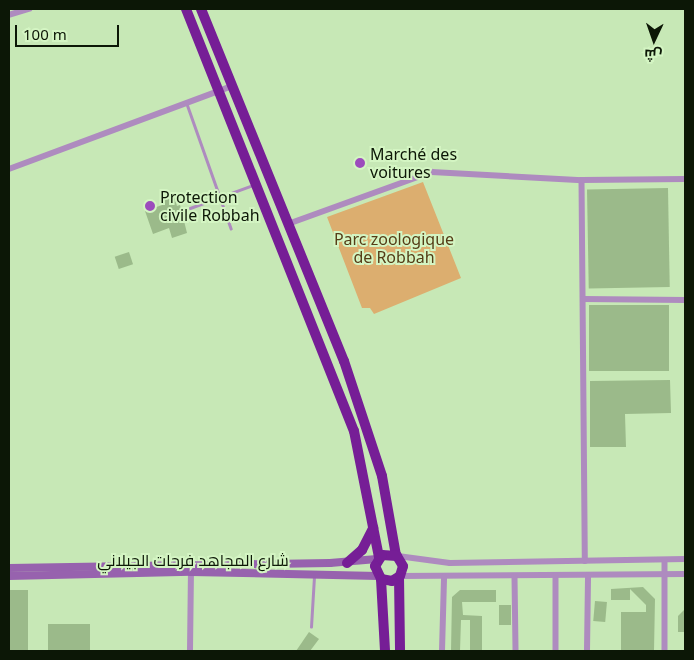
<!DOCTYPE html>
<html>
<head>
<meta charset="utf-8">
<style>
  body { margin:0 }
  #map { position:relative; width:694px; height:660px; overflow:hidden; background:#c7e8b6; font-family:"Noto Sans",Cairo,sans-serif }
  div>[style] { position:absolute }
  .green>* { inset:0; background:#dcae6f }
  .building>* { inset:0; background:#9bba8a; transform-origin:0 0 }
  .lane>* { height:2.5px; margin:-1.25px; padding:0 1.25px; transform-origin:1.25px; border-radius:1.25px; background:#ae8bbf }
  .street>* { height:5.5px; margin:-2.75px; padding:0 2.75px; transform-origin:2.75px; border-radius:2.75px; background:#ae8bbf }
  .secondary>* { height:8px; margin:-4px; padding:0 4px; transform-origin:4px; border-radius:4px; background:#9762ae }
  .highway>* { height:10px; margin:-5px; padding:0 5px; transform-origin:5px; border-radius:5px; background:#761e96 }
  .dots>* { width:14px; height:14px; translate:-50% -50%; box-sizing:border-box; border:2px solid #d4f5c3; border-radius:50% }
  span { translate:-50% -50%; white-space:nowrap; text-align:center; line-height:1.15; -webkit-text-stroke:4px #d4f5c3; paint-order:stroke }
  .poi-label { font-size:16px; color:#0c1706 }
  .left { translate:0 -50%; text-align:left }
  .park-label { font-size:16px; color:#553c16 }
  .street-label { font-size:16px; color:#0c1706 }
  .frame { position:absolute; inset:0; border:10px solid #0c1706; pointer-events:none }
  .north { position:absolute; left:629px; top:15px; width:50px; height:50px; -webkit-text-stroke:4px #d4f5c3; paint-order:stroke; rotate:183deg; font-size:14px; font-weight:700; line-height:20px; text-align:center; color:#0c1706 }
  .north::after { content:''; display:block; margin:auto; width:18px; height:22px; background:#0c1706; clip-path:polygon(50% 0,100% 100%,50% 72%,0 100%) }
  .scale { position:absolute; left:15px; top:25px; width:104px; height:22px; box-sizing:border-box; border:2px solid #0c1706; border-top:0; padding-left:6px; font-size:15px; line-height:18px; white-space:nowrap; color:#0c1706; -webkit-text-stroke:4px #d4f5c3; paint-order:stroke }
</style>
</head>
<body>
<div id="map">
  <div class="green">
    <i style="clip-path:polygon(423px 182px,461px 278px,374px 314px,370px 308px,362px 308px,327px 217px)"></i>
  </div>
  <div class="building">
    <i style="left:668px;top:188px;width:99px;height:81px;rotate:89deg"></i>
    <i style="clip-path:polygon(173px 193px,177px 206px,180px 205px,187px 233px,172px 238px,169px 228px,153px 234px,145px 211px,165px 204px,162px 197px)"></i>
    <i style="left:129px;top:252px;width:13px;height:15px;rotate:72deg"></i>
    <i style="left:589px;top:305px;width:80px;height:66px"></i>
    <i style="clip-path:polygon(670px 380px,671px 413px,625px 414px,626px 447px,590px 447px,590px 381px)"></i>
    <i style="clip-path:polygon(643px 587px,655px 599px,654px 651px,621px 651px,621px 612px,646px 612px,646px 605px,630px 589px,630px 600px,611px 600px,611px 589px)"></i>
    <i style="left:9px;top:590px;width:19px;height:61px"></i>
    <i style="clip-path:polygon(460px 590px,496px 590px,496px 602px,462px 602px,463px 615px,482px 616px,482px 651px,470px 651px,470px 620px,461px 620px,460px 651px,451px 651px,452px 597px)"></i>
    <i style="left:595px;top:601px;width:12px;height:20px;rotate:5deg"></i>
    <i style="left:511px;top:605px;width:20px;height:12px;rotate:90deg"></i>
    <i style="clip-path:polygon(685px 609px,685px 632px,678px 632px,678px 616px)"></i>
    <i style="left:48px;top:624px;width:42px;height:27px"></i>
    <i style="clip-path:polygon(309px 632px,319px 639px,310px 651px,296px 651px)"></i>
  </div>
  <div class="lane">
    <i style="left:187px;top:104px;width:132px;rotate:70.5deg"></i>
    <i style="left:190px;top:208px;width:67px;rotate:-20.1deg"></i>
    <i style="left:311px;top:627px;width:50px;rotate:-86.6deg"></i>
  </div>
  <div class="street">
    <i style="left:9px;top:15px;width:21px;rotate:-17deg"></i>
    <i style="left:9px;top:169px;width:238px;rotate:-20.4deg"></i>
    <i style="left:582px;top:180px;width:381px;rotate:89.5deg"></i>
    <i style="left:288px;top:224px;width:153px;rotate:-19.9deg"></i>
    <i style="left:432px;top:172px;width:150px;rotate:3.1deg"></i>
    <i style="left:582px;top:180px;width:103px;rotate:-0.6deg"></i>
    <i style="left:583px;top:299px;width:102px;rotate:0.6deg"></i>
    <i style="left:398px;top:556px;width:52px;rotate:7.7deg"></i>
    <i style="left:450px;top:563px;width:235px;rotate:-1deg"></i>
    <i style="left:665px;top:560px;width:91px;rotate:90deg"></i>
    <i style="left:400px;top:576px;width:285px;rotate:-0.4deg"></i>
    <i style="left:556px;top:576px;width:75px;rotate:90deg"></i>
    <i style="left:515px;top:577px;width:74px;rotate:89.2deg"></i>
    <i style="left:190px;top:651px;width:79px;rotate:-89.3deg"></i>
    <i style="left:442px;top:651px;width:73px;rotate:-88.4deg"></i>
    <i style="left:587px;top:651px;width:75px;rotate:-89.2deg"></i>
  </div>
  <div class="secondary">
    <i style="left:9px;top:568px;width:321px;rotate:-0.9deg"></i>
    <i style="left:330px;top:563px;width:47px;rotate:-4.9deg"></i>
    <i style="left:9px;top:576px;width:182px;rotate:-1.3deg"></i>
    <i style="left:191px;top:572px;width:187px;rotate:1.2deg"></i>
  </div>
  <div class="highway">
    <i style="left:186px;top:9px;width:454px;rotate:68.3deg"></i>
    <i style="left:354px;top:431px;width:128px;rotate:78.8deg"></i>
    <i style="left:201px;top:9px;width:380px;rotate:67.9deg"></i>
    <i style="left:344px;top:361px;width:121px;rotate:71.7deg"></i>
    <i style="left:382px;top:476px;width:80px;rotate:80deg"></i>
    <i style="left:347px;top:563px;width:20px;rotate:-41deg"></i>
    <i style="left:362px;top:550px;width:25px;rotate:-63deg"></i>
    <i style="left:399px;top:577px;width:74px;rotate:89.2deg"></i>
    <i style="left:381px;top:579px;width:11px;rotate:10deg"></i>
    <i style="left:392px;top:581px;width:9px;rotate:-32deg"></i>
    <i style="left:400px;top:576px;width:10px;rotate:-73deg"></i>
    <i style="left:403px;top:566px;width:12px;rotate:-121deg"></i>
    <i style="left:397px;top:556px;width:15px;rotate:-176deg"></i>
    <i style="left:382px;top:555px;width:13px;rotate:122deg"></i>
    <i style="left:375px;top:566px;width:14px;rotate:65deg"></i>
    <i style="left:381px;top:579px;width:72px;rotate:86.8deg"></i>
  </div>
  <div class="dots">
    <i style="left:360px;top:163px;background:#9c4cbc"></i>
    <i style="left:150px;top:206px;background:#9c4cbc"></i>
  </div>
  <div class="poi-label">
    <span class="left" style="left:370px;top:163px">Marché des<br>voitures</span>
    <span class="left" style="left:160px;top:206px">Protection<br>civile Robbah</span>
  </div>
  <div class="park-label">
    <span style="left:394px;top:248px">Parc zoologique<br>de Robbah</span>
  </div>
  <div class="street-label">
    <span style="left:193px;top:560px">شارع المجاهد فرحات الجيلاني</span>
  </div>
  <div class="frame"></div>
  <div class="north">ش</div>
  <div class="scale">100 m</div>
</div>
</body>
</html>
